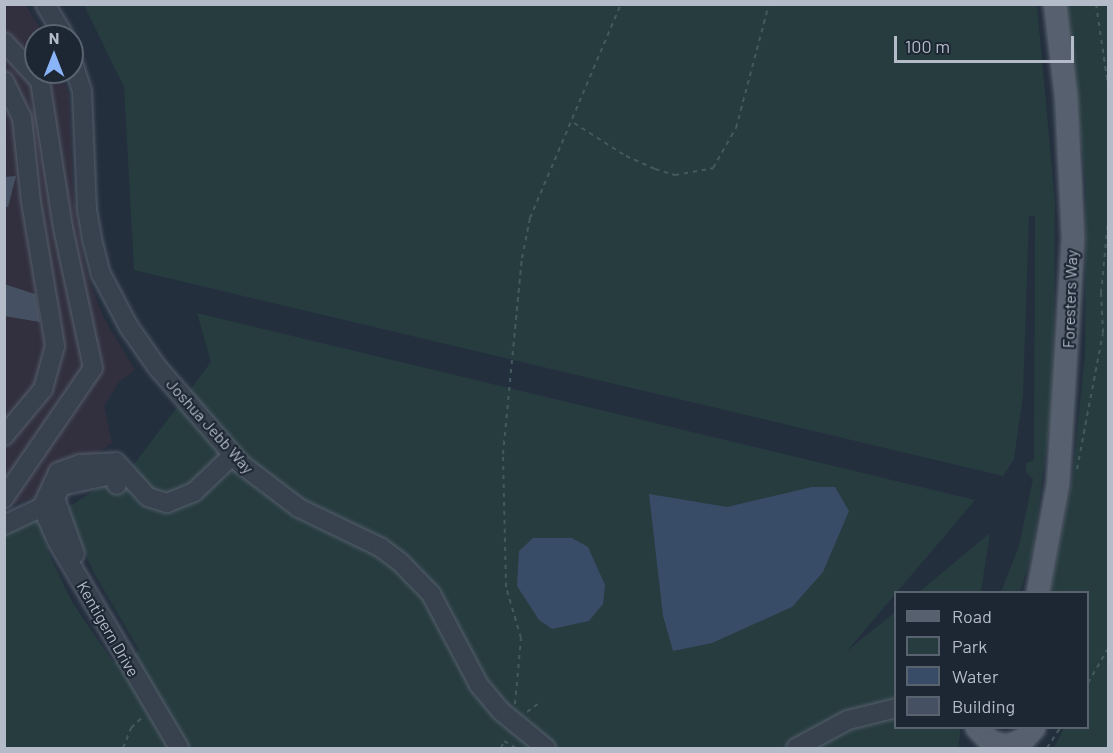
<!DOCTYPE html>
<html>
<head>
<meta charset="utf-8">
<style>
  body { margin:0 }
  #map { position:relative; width:1113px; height:753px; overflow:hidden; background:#242f3e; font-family:Barlow,sans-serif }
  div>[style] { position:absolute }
  .medical>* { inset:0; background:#32303f }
  .green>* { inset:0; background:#263c3f }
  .water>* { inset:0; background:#394c67 }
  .building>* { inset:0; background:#455162 }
  .path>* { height:2px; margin-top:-1px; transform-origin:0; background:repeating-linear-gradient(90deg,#44595c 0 4.5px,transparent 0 9px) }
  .roads { filter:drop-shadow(0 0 2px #565f6c) drop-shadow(0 0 2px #565f6c) }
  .minor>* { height:18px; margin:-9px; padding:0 9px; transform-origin:9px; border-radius:9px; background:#38414e }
  .major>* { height:22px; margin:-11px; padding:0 11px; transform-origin:11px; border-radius:11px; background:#56606e }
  span { translate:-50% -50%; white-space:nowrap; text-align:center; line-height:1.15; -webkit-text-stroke:4.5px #1d2633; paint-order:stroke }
  .street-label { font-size:16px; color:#b4bcc9 }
  .frame { position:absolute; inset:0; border:6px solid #b4bcc9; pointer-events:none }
  .legend { position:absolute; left:894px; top:591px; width:195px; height:138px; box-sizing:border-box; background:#1d2633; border:2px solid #59626f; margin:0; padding:8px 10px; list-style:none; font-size:18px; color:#b4bcc9 }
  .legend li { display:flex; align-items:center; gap:12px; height:30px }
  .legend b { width:30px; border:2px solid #59626f }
  .north { position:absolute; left:24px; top:24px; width:60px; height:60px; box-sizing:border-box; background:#1d2633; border:2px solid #59626f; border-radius:50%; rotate:0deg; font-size:16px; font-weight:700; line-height:24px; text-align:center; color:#b4bcc9 }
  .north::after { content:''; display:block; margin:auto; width:21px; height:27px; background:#8ab4f8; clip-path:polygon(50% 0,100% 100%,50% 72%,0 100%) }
  .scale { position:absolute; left:894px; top:36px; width:180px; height:27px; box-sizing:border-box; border:3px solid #b4bcc9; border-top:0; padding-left:8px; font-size:18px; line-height:21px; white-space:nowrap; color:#b4bcc9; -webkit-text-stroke:4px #1d2633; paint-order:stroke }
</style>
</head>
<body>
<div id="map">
  <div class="medical">
    <i style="clip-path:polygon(25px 4px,45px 36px,36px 36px,36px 72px,61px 72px,69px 95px,73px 187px,86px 269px,102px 315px,135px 370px,119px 382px,104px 406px,112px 443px,37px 496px,5px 508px,4px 5px)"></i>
  </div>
  <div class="green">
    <i style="clip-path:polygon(84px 5px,1037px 5px,1055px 202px,1054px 321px,1051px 414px,1033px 549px,1020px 592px,1001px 592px,1019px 546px,1033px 479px,1026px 472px,1026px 463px,1034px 460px,1035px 216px,1029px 216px,1023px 395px,1014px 459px,1003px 476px,134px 270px,124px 87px)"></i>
    <i style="clip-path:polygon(1064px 5px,1108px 5px,1108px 748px,1054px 748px,1064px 728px,1088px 728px,1088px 592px,1050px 592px,1072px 480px,1085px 355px,1086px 183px)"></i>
    <i style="clip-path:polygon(197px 313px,975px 500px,847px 651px,895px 612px,896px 728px,961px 728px,958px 748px,5px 748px,5px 534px,41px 516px,49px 554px,72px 602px,113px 662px,126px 662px,139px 650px,94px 573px,65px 509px,132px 467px,211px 362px)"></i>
    <i style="clip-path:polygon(990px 533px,981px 592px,919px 592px)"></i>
  </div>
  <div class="water">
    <i style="clip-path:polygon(812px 487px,835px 487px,849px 511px,823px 572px,792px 607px,712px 643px,673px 651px,663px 616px,649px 494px,727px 507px)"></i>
    <i style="clip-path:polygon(533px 538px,572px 538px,588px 547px,605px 585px,603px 604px,589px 621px,552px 629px,539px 620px,517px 586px,519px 551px)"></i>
  </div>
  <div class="building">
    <i style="clip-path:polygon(16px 176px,8px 207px,4px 206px,4px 177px)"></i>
    <i style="clip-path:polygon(4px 284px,35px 294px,40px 322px,4px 316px)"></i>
  </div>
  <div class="path">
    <i style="left:1096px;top:4px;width:82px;rotate:81.6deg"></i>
    <i style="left:574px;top:123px;width:62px;rotate:32.4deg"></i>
    <i style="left:626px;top:156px;width:32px;rotate:24deg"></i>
    <i style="left:655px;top:169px;width:21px;rotate:17deg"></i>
    <i style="left:675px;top:175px;width:39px;rotate:-10deg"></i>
    <i style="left:713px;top:168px;width:46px;rotate:-60.1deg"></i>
    <i style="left:736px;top:128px;width:128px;rotate:-75.1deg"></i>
    <i style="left:1077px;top:469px;width:138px;rotate:-79.2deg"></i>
    <i style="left:1103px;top:333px;width:40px;rotate:-92.9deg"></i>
    <i style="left:1101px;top:293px;width:71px;rotate:-84.4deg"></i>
    <i style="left:1088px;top:683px;width:39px;rotate:-60deg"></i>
    <i style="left:515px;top:704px;width:66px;rotate:-84.8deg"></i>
    <i style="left:521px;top:638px;width:53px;rotate:-106.4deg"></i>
    <i style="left:506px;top:587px;width:133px;rotate:-91.3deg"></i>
    <i style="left:503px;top:454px;width:197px;rotate:-84.5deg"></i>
    <i style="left:522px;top:258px;width:41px;rotate:-78.7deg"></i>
    <i style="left:530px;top:218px;width:233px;rotate:-67deg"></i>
    <i style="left:527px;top:712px;width:15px;rotate:-37deg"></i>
    <i style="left:123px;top:748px;width:22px;rotate:-68deg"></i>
    <i style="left:131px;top:728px;width:16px;rotate:-43deg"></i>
    <i style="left:501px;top:748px;width:8px;rotate:-67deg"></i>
    <i style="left:504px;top:741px;width:14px;rotate:30deg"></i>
    <i style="left:1047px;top:748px;width:24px;rotate:-57deg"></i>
  </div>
  <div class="roads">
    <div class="minor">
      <i style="left:45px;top:4px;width:37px;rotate:59deg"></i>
      <i style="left:4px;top:42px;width:53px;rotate:47.3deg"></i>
      <i style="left:40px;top:81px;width:149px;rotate:81.1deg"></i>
      <i style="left:63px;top:228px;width:143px;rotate:77.9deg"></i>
      <i style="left:93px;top:368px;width:158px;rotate:124.4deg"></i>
      <i style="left:72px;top:60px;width:33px;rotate:72deg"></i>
      <i style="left:82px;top:91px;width:119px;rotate:87.6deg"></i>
      <i style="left:87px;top:210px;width:29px;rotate:80deg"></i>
      <i style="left:92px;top:239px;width:36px;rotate:76deg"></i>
      <i style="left:101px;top:274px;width:60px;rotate:62.2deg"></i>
      <i style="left:129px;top:327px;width:49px;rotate:55deg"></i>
      <i style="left:157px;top:367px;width:128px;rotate:49.1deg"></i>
      <i style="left:241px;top:464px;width:73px;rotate:37.2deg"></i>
      <i style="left:299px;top:508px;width:90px;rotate:25.7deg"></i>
      <i style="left:380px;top:547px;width:25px;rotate:37deg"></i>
      <i style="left:400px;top:562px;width:45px;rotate:45.9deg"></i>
      <i style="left:431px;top:594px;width:103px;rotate:62.2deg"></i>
      <i style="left:479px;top:685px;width:35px;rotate:50deg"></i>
      <i style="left:502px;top:712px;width:57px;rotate:39.3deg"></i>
      <i style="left:4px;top:81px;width:41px;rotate:64.1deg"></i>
      <i style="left:22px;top:118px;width:84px;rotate:83.9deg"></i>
      <i style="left:31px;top:202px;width:146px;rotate:80.5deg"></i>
      <i style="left:55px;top:346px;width:45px;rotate:105.6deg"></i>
      <i style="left:43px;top:389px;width:61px;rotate:129.7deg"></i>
      <i style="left:42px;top:507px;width:39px;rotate:66deg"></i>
      <i style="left:58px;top:543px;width:238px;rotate:59.4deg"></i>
      <i style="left:4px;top:525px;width:42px;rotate:-25.3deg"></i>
      <i style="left:42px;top:507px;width:38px;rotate:-65deg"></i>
      <i style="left:58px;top:472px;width:23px;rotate:-20deg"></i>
      <i style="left:80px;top:464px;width:36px;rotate:-3deg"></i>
      <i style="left:116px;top:462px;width:47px;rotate:47.6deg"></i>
      <i style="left:148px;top:497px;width:20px;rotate:18deg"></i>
      <i style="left:167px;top:503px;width:29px;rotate:-22deg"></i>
      <i style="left:194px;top:492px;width:54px;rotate:-43.5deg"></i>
      <i style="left:75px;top:554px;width:59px;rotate:-109.7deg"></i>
      <i style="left:55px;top:498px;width:13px;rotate:-63deg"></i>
      <i style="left:61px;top:486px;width:52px;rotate:-12.2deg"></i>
      <i style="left:112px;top:475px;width:11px;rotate:63deg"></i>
      <i style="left:796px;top:748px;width:59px;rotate:-28.3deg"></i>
      <i style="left:848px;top:720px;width:49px;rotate:-14deg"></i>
    </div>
    <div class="major">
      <i style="left:1038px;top:592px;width:110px;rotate:-79.5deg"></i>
      <i style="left:1058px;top:484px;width:247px;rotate:-86.5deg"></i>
      <i style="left:1073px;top:237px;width:141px;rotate:-92.8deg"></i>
      <i style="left:1066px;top:96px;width:93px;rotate:-96.8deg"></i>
      <i style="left:977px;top:728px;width:20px;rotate:45deg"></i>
      <i style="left:991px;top:742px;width:16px;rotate:14deg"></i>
      <i style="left:1007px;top:746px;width:17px;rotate:-21deg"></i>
      <i style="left:1023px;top:740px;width:16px;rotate:-47deg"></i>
    </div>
  </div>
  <div class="street-label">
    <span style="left:1070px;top:299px;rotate:-88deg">Foresters Way</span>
    <span style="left:210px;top:426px;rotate:48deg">Joshua Jebb Way</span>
    <span style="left:108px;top:629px;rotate:60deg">Kentigern Drive</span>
  </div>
  <div class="frame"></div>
  <ul class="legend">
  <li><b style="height:8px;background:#56606e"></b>Road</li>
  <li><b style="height:16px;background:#263c3f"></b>Park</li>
  <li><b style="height:16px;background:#394c67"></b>Water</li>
  <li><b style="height:16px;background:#455162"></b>Building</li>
  </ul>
  <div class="north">N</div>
  <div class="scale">100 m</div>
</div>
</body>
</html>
